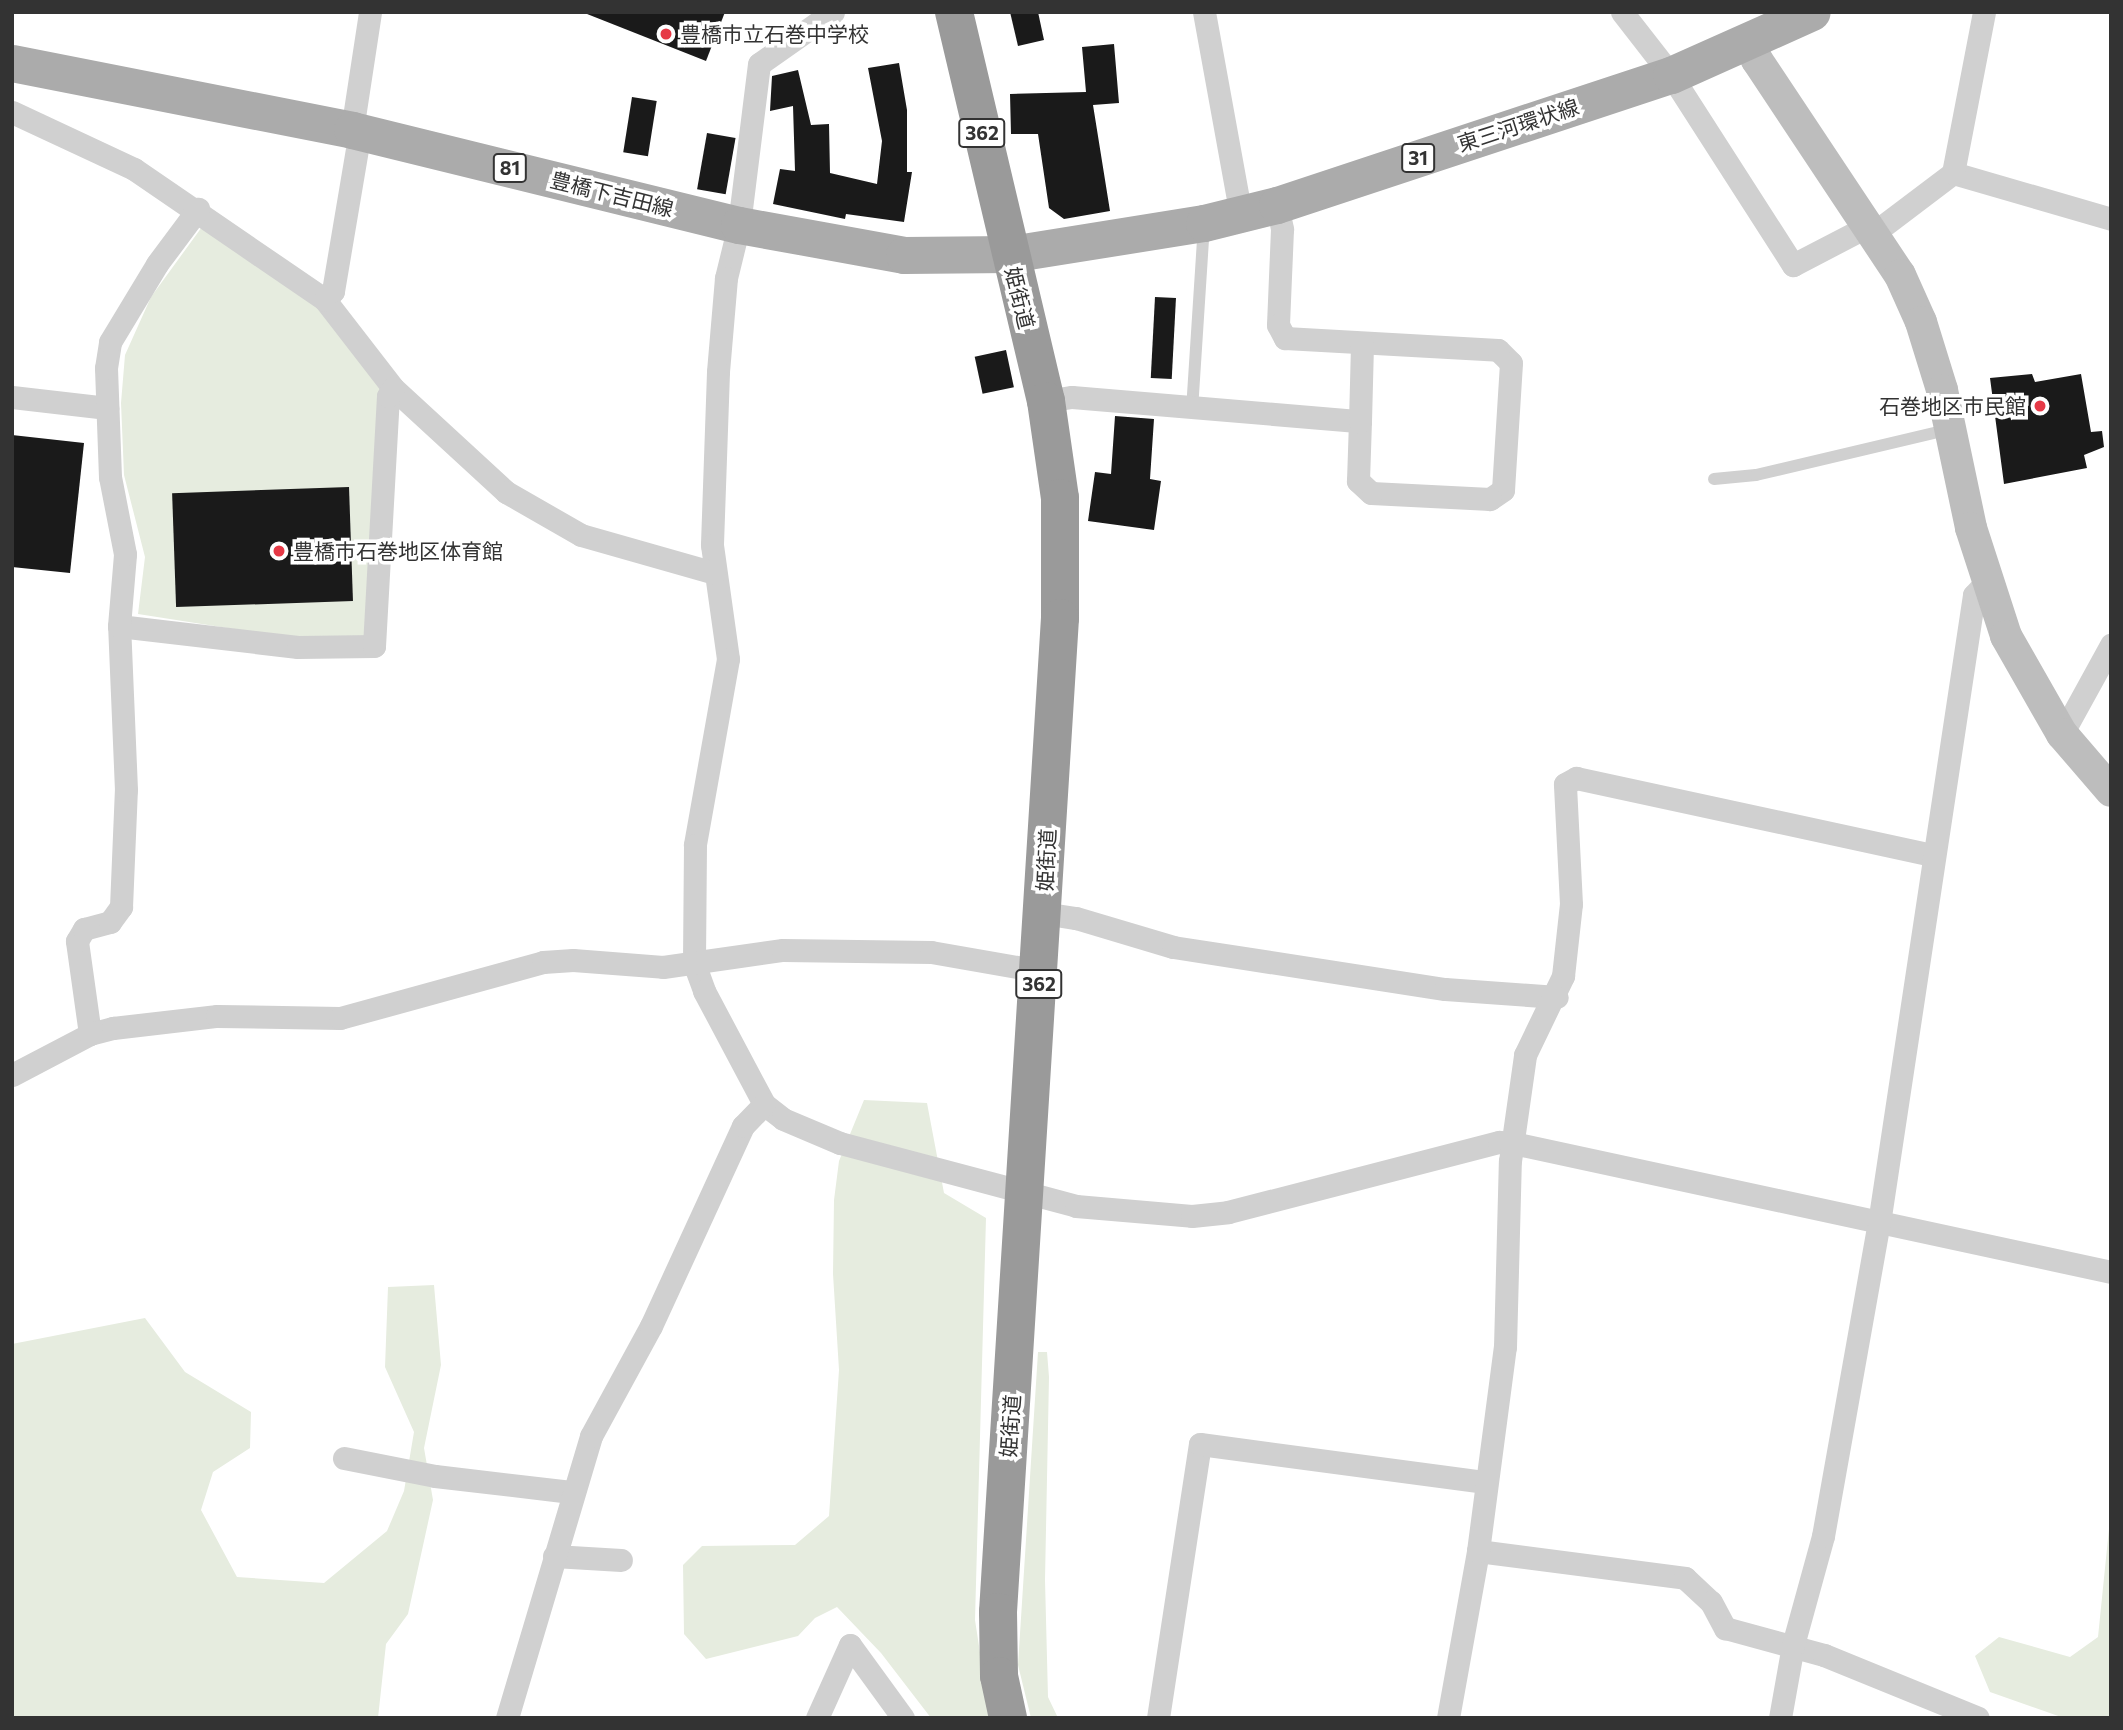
<!DOCTYPE html>
<html>
<head>
<meta charset="utf-8">
<style>
  body { margin:0 }
  #map { position:relative; width:2123px; height:1730px; overflow:hidden; background:#fff; font-family:Commissioner,"Noto Sans JP",sans-serif }
  div>[style] { position:absolute }
  .green>* { inset:0; background:#e6ecdf }
  .building>* { inset:0; background:#1a1a1a; transform-origin:0 0 }
  .lane>* { height:12px; margin:-6px; padding:0 6px; transform-origin:6px; border-radius:6px; background:#d0d0d0 }
  .street>* { height:23px; margin:-11.5px; padding:0 11.5px; transform-origin:11.5px; border-radius:11.5px; background:#d0d0d0 }
  .secondary>* { height:32px; margin:-16px; padding:0 16px; transform-origin:16px; border-radius:16px; background:#bdbdbd }
  .primary>* { height:37px; margin:-18.5px; padding:0 18.5px; transform-origin:18.5px; border-radius:18.5px; background:#ababab }
  .highway>* { height:38px; margin:-19px; padding:0 19px; transform-origin:19px; border-radius:19px; background:#9a9a9a }
  .dots>* { width:19px; height:19px; translate:-50% -50%; box-sizing:border-box; border:4px solid #fff; border-radius:50% }
  span { translate:-50% -50%; white-space:nowrap; text-align:center; line-height:1.15; -webkit-text-stroke:7px #fff; paint-order:stroke }
  .shield-label span { padding:2px 5px; background:#fff; border:2px solid; border-radius:5px; -webkit-text-stroke-width:0 }
  .shield-label { font-size:19px; color:#333; font-weight:700 }
  .poi-label { font-size:21px; color:#333 }
  .left { translate:0 -50%; text-align:left }
  .right { translate:-100% -50%; text-align:right }
  .street-label { font-size:21px; color:#333 }
  .frame { position:absolute; inset:0; border:14px solid #333; pointer-events:none }
</style>
</head>
<body>
<div id="map">
  <div class="green">
    <i style="clip-path:polygon(207px 220px,326px 308px,383px 386px,366px 639px,298px 639px,138px 614px,145px 557px,124px 475px,121px 403px,125px 355px,151px 297px)"></i>
    <i style="clip-path:polygon(864px 1100px,927px 1103px,944px 1193px,986px 1218px,975px 1620px,990px 1718px,931px 1718px,881px 1653px,837px 1607px,815px 1618px,798px 1636px,706px 1659px,684px 1634px,683px 1565px,702px 1546px,795px 1545px,829px 1516px,839px 1370px,833px 1274px,834px 1200px,839px 1161px)"></i>
    <i style="clip-path:polygon(434px 1285px,441px 1365px,424px 1448px,433px 1500px,408px 1614px,386px 1644px,378px 1718px,12px 1718px,12px 1344px,145px 1318px,185px 1372px,251px 1412px,250px 1448px,213px 1472px,201px 1510px,237px 1577px,324px 1583px,387px 1531px,404px 1491px,414px 1432px,385px 1367px,388px 1287px)"></i>
    <i style="clip-path:polygon(1038px 1352px,1047px 1352px,1049px 1377px,1045px 1580px,1048px 1697px,1058px 1718px,1031px 1718px,1018px 1665px)"></i>
    <i style="clip-path:polygon(2111px 1509px,2111px 1718px,2064px 1718px,1990px 1692px,1975px 1656px,1999px 1637px,2070px 1657px,2098px 1637px)"></i>
  </div>
  <div class="building">
    <i style="clip-path:polygon(582px 12px,725px 12px,706px 61px)"></i>
    <i style="clip-path:polygon(1010px 12px,1038px 12px,1044px 40px,1018px 46px)"></i>
    <i style="clip-path:polygon(1114px 44px,1119px 103px,1093px 105px,1110px 211px,1064px 219px,1049px 208px,1038px 134px,1011px 134px,1010px 94px,1086px 92px,1082px 47px)"></i>
    <i style="clip-path:polygon(899px 63px,907px 110px,907px 172px,912px 172px,904px 222px,846px 214px,845px 219px,773px 204px,780px 169px,795px 171px,793px 106px,770px 111px,772px 76px,798px 70px,811px 125px,829px 124px,830px 173px,877px 184px,882px 141px,868px 68px)"></i>
    <i style="left:632px;top:97px;width:25px;height:56px;rotate:9deg"></i>
    <i style="left:707px;top:133px;width:29px;height:57px;rotate:10deg"></i>
    <i style="left:1155px;top:297px;width:21px;height:81px;rotate:3deg"></i>
    <i style="left:1006px;top:350px;width:38px;height:32px;rotate:78deg"></i>
    <i style="clip-path:polygon(2032px 374px,2035px 382px,2081px 374px,2091px 432px,2102px 431px,2104px 447px,2084px 455px,2087px 468px,2004px 484px,1990px 378px)"></i>
    <i style="clip-path:polygon(1115px 416px,1154px 419px,1150px 479px,1161px 481px,1154px 530px,1088px 521px,1095px 472px,1111px 474px)"></i>
    <i style="clip-path:polygon(12px 435px,84px 443px,70px 573px,12px 567px)"></i>
    <i style="left:349px;top:487px;width:114px;height:177px;rotate:88deg"></i>
  </div>
  <div class="lane">
    <i style="left:1192px;top:410px;width:185px;rotate:-86.3deg"></i>
    <i style="left:1714px;top:479px;width:42px;rotate:-5.4deg"></i>
    <i style="left:1756px;top:475px;width:199px;rotate:-13.3deg"></i>
  </div>
  <div class="street">
    <i style="left:833px;top:12px;width:90px;rotate:144.9deg"></i>
    <i style="left:759px;top:64px;width:162px;rotate:97.1deg"></i>
    <i style="left:739px;top:225px;width:55px;rotate:103.8deg"></i>
    <i style="left:726px;top:278px;width:94px;rotate:94.9deg"></i>
    <i style="left:718px;top:372px;width:173px;rotate:92deg"></i>
    <i style="left:712px;top:545px;width:115px;rotate:82deg"></i>
    <i style="left:728px;top:659px;width:189px;rotate:100.1deg"></i>
    <i style="left:695px;top:845px;width:118px;rotate:90.5deg"></i>
    <i style="left:694px;top:963px;width:30px;rotate:70deg"></i>
    <i style="left:704px;top:991px;width:128px;rotate:62deg"></i>
    <i style="left:764px;top:1104px;width:24px;rotate:38deg"></i>
    <i style="left:783px;top:1119px;width:62px;rotate:22.8deg"></i>
    <i style="left:840px;top:1143px;width:244px;rotate:14.9deg"></i>
    <i style="left:1076px;top:1206px;width:116px;rotate:4.9deg"></i>
    <i style="left:1192px;top:1216px;width:36px;rotate:-6deg"></i>
    <i style="left:1228px;top:1212px;width:280px;rotate:-14.5deg"></i>
    <i style="left:1499px;top:1142px;width:14px;rotate:4deg"></i>
    <i style="left:1513px;top:1143px;width:612px;rotate:12.17deg"></i>
    <i style="left:1204px;top:12px;width:206px;rotate:79.7deg"></i>
    <i style="left:1622px;top:12px;width:80px;rotate:52.1deg"></i>
    <i style="left:1671px;top:75px;width:226px;rotate:57.3deg"></i>
    <i style="left:1793px;top:265px;width:87px;rotate:-27.5deg"></i>
    <i style="left:12px;top:112px;width:135px;rotate:25deg"></i>
    <i style="left:134px;top:169px;width:232px;rotate:34.4deg"></i>
    <i style="left:325px;top:300px;width:111px;rotate:52.3deg"></i>
    <i style="left:393px;top:388px;width:154px;rotate:42.6deg"></i>
    <i style="left:506px;top:492px;width:86px;rotate:29.8deg"></i>
    <i style="left:581px;top:535px;width:138px;rotate:15.9deg"></i>
    <i style="left:352px;top:130px;width:119px;rotate:-81.3deg"></i>
    <i style="left:1953px;top:173px;width:165px;rotate:16.2deg"></i>
    <i style="left:1277px;top:205px;width:25px;rotate:78deg"></i>
    <i style="left:1282px;top:229px;width:96px;rotate:92.4deg"></i>
    <i style="left:1278px;top:325px;width:15px;rotate:62deg"></i>
    <i style="left:1285px;top:338px;width:213px;rotate:3.2deg"></i>
    <i style="left:1498px;top:350px;width:18px;rotate:45deg"></i>
    <i style="left:1511px;top:363px;width:127px;rotate:93.6deg"></i>
    <i style="left:1503px;top:490px;width:16px;rotate:145deg"></i>
    <i style="left:1490px;top:499px;width:119px;rotate:-177.1deg"></i>
    <i style="left:1371px;top:493px;width:18px;rotate:-137deg"></i>
    <i style="left:1358px;top:481px;width:60px;rotate:-88.1deg"></i>
    <i style="left:1875px;top:232px;width:98px;rotate:-37.1deg"></i>
    <i style="left:1953px;top:173px;width:164px;rotate:-79.1deg"></i>
    <i style="left:325px;top:300px;width:12px;rotate:-48deg"></i>
    <i style="left:333px;top:291px;width:162px;rotate:-80.4deg"></i>
    <i style="left:12px;top:397px;width:96px;rotate:6.6deg"></i>
    <i style="left:1046px;top:401px;width:26px;rotate:-9deg"></i>
    <i style="left:1072px;top:397px;width:289px;rotate:4.8deg"></i>
    <i style="left:1360px;top:421px;width:77px;rotate:-88.5deg"></i>
    <i style="left:119px;top:626px;width:180px;rotate:6.7deg"></i>
    <i style="left:298px;top:647px;width:76px;rotate:-0.8deg"></i>
    <i style="left:374px;top:646px;width:250px;rotate:-86.8deg"></i>
    <i style="left:388px;top:396px;width:9px;rotate:-58deg"></i>
    <i style="left:2062px;top:734px;width:102px;rotate:-61.2deg"></i>
    <i style="left:1043px;top:913px;width:33px;rotate:9deg"></i>
    <i style="left:1076px;top:918px;width:101px;rotate:16.6deg"></i>
    <i style="left:1173px;top:947px;width:275px;rotate:8.8deg"></i>
    <i style="left:1445px;top:989px;width:112px;rotate:4.1deg"></i>
    <i style="left:90px;top:1034px;width:94px;rotate:-98deg"></i>
    <i style="left:77px;top:941px;width:14px;rotate:-60deg"></i>
    <i style="left:84px;top:929px;width:27px;rotate:-15deg"></i>
    <i style="left:110px;top:922px;width:19px;rotate:-54deg"></i>
    <i style="left:121px;top:907px;width:117px;rotate:-87.6deg"></i>
    <i style="left:126px;top:790px;width:164px;rotate:-92.4deg"></i>
    <i style="left:119px;top:626px;width:72px;rotate:-85.2deg"></i>
    <i style="left:125px;top:554px;width:78px;rotate:-101deg"></i>
    <i style="left:110px;top:477px;width:109px;rotate:-92.1deg"></i>
    <i style="left:106px;top:368px;width:26px;rotate:-81deg"></i>
    <i style="left:110px;top:342px;width:91px;rotate:-58.9deg"></i>
    <i style="left:157px;top:264px;width:69px;rotate:-53.3deg"></i>
    <i style="left:12px;top:1075px;width:88px;rotate:-27.7deg"></i>
    <i style="left:90px;top:1034px;width:24px;rotate:-15deg"></i>
    <i style="left:113px;top:1028px;width:105px;rotate:-6.6deg"></i>
    <i style="left:217px;top:1016px;width:123px;rotate:0.9deg"></i>
    <i style="left:340px;top:1018px;width:211px;rotate:-15.4deg"></i>
    <i style="left:543px;top:962px;width:30px;rotate:-4deg"></i>
    <i style="left:573px;top:960px;width:90px;rotate:4.4deg"></i>
    <i style="left:663px;top:967px;width:121px;rotate:-8.1deg"></i>
    <i style="left:783px;top:950px;width:148px;rotate:0.8deg"></i>
    <i style="left:931px;top:952px;width:111px;rotate:9.9deg"></i>
    <i style="left:344px;top:1458px;width:93px;rotate:11.2deg"></i>
    <i style="left:435px;top:1476px;width:137px;rotate:6.7deg"></i>
    <i style="left:1478px;top:1551px;width:209px;rotate:7.4deg"></i>
    <i style="left:1685px;top:1578px;width:35px;rotate:43deg"></i>
    <i style="left:1711px;top:1602px;width:30px;rotate:62deg"></i>
    <i style="left:1725px;top:1628px;width:103px;rotate:15.3deg"></i>
    <i style="left:1824px;top:1655px;width:166px;rotate:22.2deg"></i>
    <i style="left:554px;top:1556px;width:67px;rotate:3.4deg"></i>
    <i style="left:507px;top:1718px;width:294px;rotate:-73.4deg"></i>
    <i style="left:591px;top:1436px;width:125px;rotate:-61.4deg"></i>
    <i style="left:651px;top:1326px;width:220px;rotate:-65.3deg"></i>
    <i style="left:743px;top:1126px;width:30px;rotate:-46deg"></i>
    <i style="left:817px;top:1718px;width:80px;rotate:-65.7deg"></i>
    <i style="left:850px;top:1645px;width:90px;rotate:54deg"></i>
    <i style="left:1158px;top:1718px;width:277px;rotate:-81.3deg"></i>
    <i style="left:1200px;top:1444px;width:288px;rotate:7.6deg"></i>
    <i style="left:1448px;top:1718px;width:170px;rotate:-79.8deg"></i>
    <i style="left:1478px;top:1551px;width:206px;rotate:-82.5deg"></i>
    <i style="left:1505px;top:1347px;width:186px;rotate:-88.5deg"></i>
    <i style="left:1510px;top:1161px;width:107px;rotate:-81.9deg"></i>
    <i style="left:1525px;top:1055px;width:88px;rotate:-64.3deg"></i>
    <i style="left:1563px;top:976px;width:72px;rotate:-83.7deg"></i>
    <i style="left:1571px;top:904px;width:120px;rotate:-92.9deg"></i>
    <i style="left:1565px;top:784px;width:13px;rotate:-29deg"></i>
    <i style="left:1576px;top:778px;width:363px;rotate:12.2deg"></i>
    <i style="left:1780px;top:1718px;width:74px;rotate:-79.9deg"></i>
    <i style="left:1793px;top:1645px;width:113px;rotate:-74.6deg"></i>
    <i style="left:1823px;top:1536px;width:318px;rotate:-79.9deg"></i>
    <i style="left:1879px;top:1223px;width:635px;rotate:-81.4deg"></i>
    <i style="left:1974px;top:595px;width:16px;rotate:-47deg"></i>
  </div>
  <div class="secondary">
    <i style="left:1748px;top:40px;width:22px;rotate:66deg"></i>
    <i style="left:1757px;top:60px;width:258px;rotate:56.4deg"></i>
    <i style="left:1900px;top:275px;width:51px;rotate:65.9deg"></i>
    <i style="left:1921px;top:322px;width:71px;rotate:72.8deg"></i>
    <i style="left:1942px;top:390px;width:141px;rotate:78.1deg"></i>
    <i style="left:1971px;top:528px;width:114px;rotate:72deg"></i>
    <i style="left:2006px;top:636px;width:113px;rotate:60.3deg"></i>
    <i style="left:2062px;top:734px;width:75px;rotate:49.3deg"></i>
  </div>
  <div class="primary">
    <i style="left:12px;top:63px;width:347px;rotate:11.1deg"></i>
    <i style="left:352px;top:130px;width:398px;rotate:13.8deg"></i>
    <i style="left:739px;top:225px;width:168px;rotate:10.3deg"></i>
    <i style="left:904px;top:255px;width:106px;rotate:-0.5deg"></i>
    <i style="left:1010px;top:254px;width:196px;rotate:-9.1deg"></i>
    <i style="left:1204px;top:223px;width:75px;rotate:-13.9deg"></i>
    <i style="left:1277px;top:205px;width:415px;rotate:-18.3deg"></i>
    <i style="left:1671px;top:75px;width:154px;rotate:-24.1deg"></i>
  </div>
  <div class="highway">
    <i style="left:954px;top:12px;width:400px;rotate:76.7deg"></i>
    <i style="left:1046px;top:401px;width:98px;rotate:81.8deg"></i>
    <i style="left:1060px;top:498px;width:120px;rotate:90deg"></i>
    <i style="left:1060px;top:618px;width:996px;rotate:93.57deg"></i>
    <i style="left:998px;top:1612px;width:64px;rotate:89.1deg"></i>
    <i style="left:999px;top:1676px;width:43px;rotate:77.9deg"></i>
  </div>
  <div class="dots">
    <i style="left:666px;top:34px;background:#e63946"></i>
    <i style="left:2040px;top:406px;background:#e63946"></i>
    <i style="left:279px;top:551px;background:#e63946"></i>
  </div>
  <div class="shield-label">
    <span style="left:982px;top:133px">362</span>
    <span style="left:1418px;top:158px">31</span>
    <span style="left:510px;top:168px">81</span>
    <span style="left:1039px;top:984px">362</span>
  </div>
  <div class="poi-label">
    <span class="left" style="left:680px;top:34px">豊橋市立石巻中学校</span>
    <span class="right" style="left:2026px;top:406px">石巻地区市民館</span>
    <span class="left" style="left:293px;top:551px">豊橋市石巻地区体育館</span>
  </div>
  <div class="street-label">
    <span style="left:1518px;top:125px;rotate:-18deg">東三河環状線</span>
    <span style="left:612px;top:194px;rotate:14deg">豊橋下吉田線</span>
    <span style="left:1020px;top:298px;rotate:76deg">姫街道</span>
    <span style="left:1046px;top:860px;rotate:-87deg">姫街道</span>
    <span style="left:1010px;top:1426px;rotate:-86deg">姫街道</span>
  </div>
  <div class="frame"></div>
</div>
</body>
</html>
